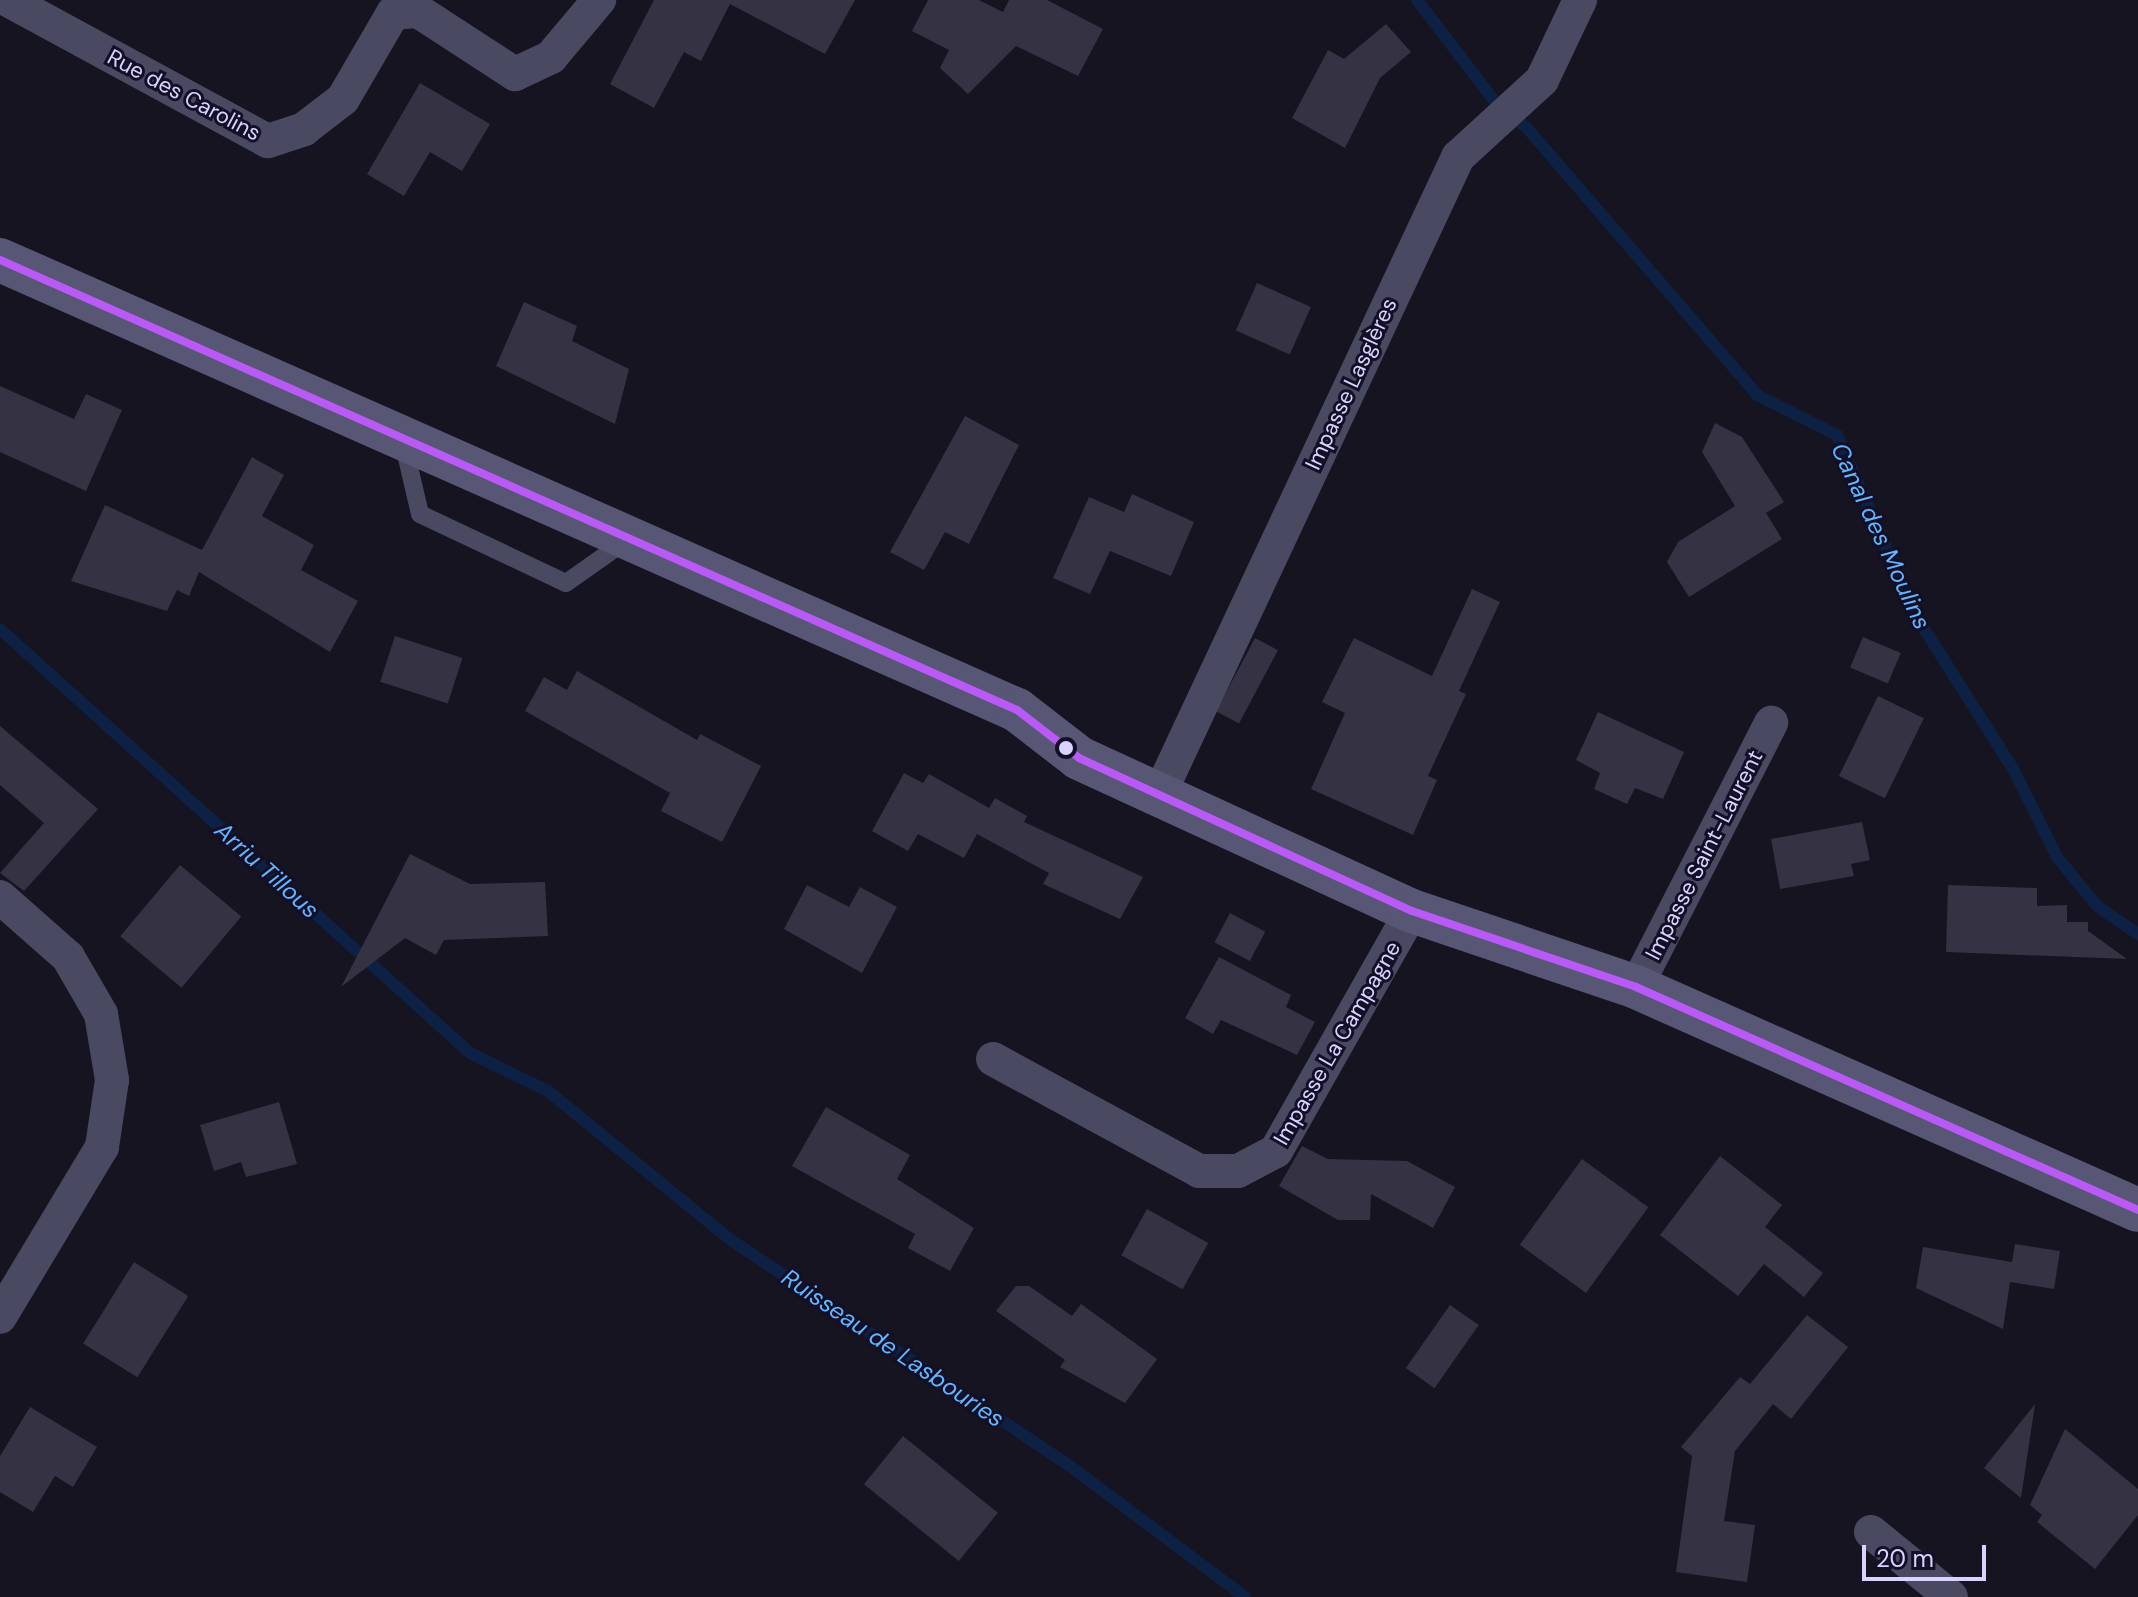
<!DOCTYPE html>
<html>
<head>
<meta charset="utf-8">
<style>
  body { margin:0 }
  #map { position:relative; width:2138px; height:1597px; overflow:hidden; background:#161421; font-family:"DM Sans",sans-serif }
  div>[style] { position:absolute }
  .stream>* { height:12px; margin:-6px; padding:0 6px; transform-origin:6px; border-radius:6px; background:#0d2144 }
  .building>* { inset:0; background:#343243; transform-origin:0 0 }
  .lane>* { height:18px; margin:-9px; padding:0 9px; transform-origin:9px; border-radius:9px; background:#4a4962 }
  .street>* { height:34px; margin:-17px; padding:0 17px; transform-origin:17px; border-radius:17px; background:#4a4962 }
  .secondary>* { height:44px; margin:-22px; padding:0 22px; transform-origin:22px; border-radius:22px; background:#575674 }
  .bus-1>* { height:8px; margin:-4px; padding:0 4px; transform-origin:4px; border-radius:4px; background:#b95af6 }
  .dots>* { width:22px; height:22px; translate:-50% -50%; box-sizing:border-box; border:4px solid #130f26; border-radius:50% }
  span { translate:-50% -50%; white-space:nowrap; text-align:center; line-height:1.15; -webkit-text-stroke:6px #130f26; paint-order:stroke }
  .street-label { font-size:22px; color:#d9d4ff }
  .water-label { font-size:24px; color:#62b6ff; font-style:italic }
  .scale { position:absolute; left:1862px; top:1545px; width:124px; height:36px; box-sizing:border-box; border:4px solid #d9d4ff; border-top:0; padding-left:10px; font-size:24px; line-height:28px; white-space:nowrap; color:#d9d4ff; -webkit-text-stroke:6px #130f26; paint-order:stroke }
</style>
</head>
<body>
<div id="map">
  <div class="stream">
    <i style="left:1417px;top:0;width:130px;rotate:52.5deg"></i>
    <i style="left:1496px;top:103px;width:38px;rotate:39deg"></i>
    <i style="left:1526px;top:127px;width:354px;rotate:49.2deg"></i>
    <i style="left:1757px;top:395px;width:89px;rotate:26.6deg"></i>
    <i style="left:1837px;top:435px;width:197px;rotate:66.4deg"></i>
    <i style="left:1916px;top:616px;width:181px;rotate:57.6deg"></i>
    <i style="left:2013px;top:769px;width:98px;rotate:63.4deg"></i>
    <i style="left:2057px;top:857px;width:63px;rotate:50.8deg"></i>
    <i style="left:2097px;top:906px;width:50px;rotate:34.3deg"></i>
    <i style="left:0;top:629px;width:633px;rotate:42.05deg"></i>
    <i style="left:470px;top:1053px;width:87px;rotate:26deg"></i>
    <i style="left:548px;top:1091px;width:232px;rotate:39.2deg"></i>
    <i style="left:728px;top:1238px;width:411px;rotate:33.7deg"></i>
    <i style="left:1070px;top:1466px;width:219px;rotate:36.8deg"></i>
  </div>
  <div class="building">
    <i style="clip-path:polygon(654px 0,855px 0,825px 54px,730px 4px,701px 61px,684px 52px,654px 108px,610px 84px)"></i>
    <i style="clip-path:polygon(928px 0,979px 0,1003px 12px,1009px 0,1047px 0,1103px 29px,1078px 76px,1016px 46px,968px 94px,940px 68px,949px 50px,912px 31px)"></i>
    <i style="clip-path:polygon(1386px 24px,1411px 52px,1380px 78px,1345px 148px,1292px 118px,1328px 50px,1344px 59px)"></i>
    <i style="clip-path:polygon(420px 83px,490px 124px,462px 171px,430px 152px,404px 196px,367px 174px)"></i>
    <i style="left:1257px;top:283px;width:59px;height:52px;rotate:24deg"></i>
    <i style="clip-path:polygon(524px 302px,577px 326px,572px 341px,629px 369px,615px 424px,496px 366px)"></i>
    <i style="clip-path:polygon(0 386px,74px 419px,86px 394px,122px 410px,86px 491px,0 452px)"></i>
    <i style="clip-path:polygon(965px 416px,1019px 445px,969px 544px,945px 532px,924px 570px,890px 552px)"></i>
    <i style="clip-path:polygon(1715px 423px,1742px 437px,1784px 502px,1766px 513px,1782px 539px,1689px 597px,1667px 562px,1678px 542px,1735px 506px,1702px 452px)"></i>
    <i style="clip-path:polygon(252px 457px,284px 475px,262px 516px,314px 545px,301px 570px,358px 601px,330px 652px,199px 572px,189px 596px,177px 590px,167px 611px,71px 581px,105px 505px,202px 550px)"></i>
    <i style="clip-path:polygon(1132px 494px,1194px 522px,1171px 576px,1110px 551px,1090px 594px,1053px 578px,1089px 497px,1124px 512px)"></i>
    <i style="clip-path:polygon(1472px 589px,1500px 602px,1459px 691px,1466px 694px,1428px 776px,1437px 780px,1413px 835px,1311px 789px,1345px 713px,1322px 702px,1354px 638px,1432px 676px)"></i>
    <i style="left:395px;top:636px;width:71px;height:48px;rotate:18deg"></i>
    <i style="left:1863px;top:637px;width:41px;height:33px;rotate:23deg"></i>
    <i style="left:1255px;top:638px;width:26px;height:83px;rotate:28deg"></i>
    <i style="clip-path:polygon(577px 671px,697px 740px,700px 734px,761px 766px,722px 842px,661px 811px,670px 793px,525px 711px,544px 677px,567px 690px)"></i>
    <i style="left:1878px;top:696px;width:51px;height:89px;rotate:26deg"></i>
    <i style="clip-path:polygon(1598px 712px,1684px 752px,1663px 799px,1635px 788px,1627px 804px,1594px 789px,1600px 773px,1576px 760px)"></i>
    <i style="clip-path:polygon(0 726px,98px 809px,24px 891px,0 873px,44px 823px,0 785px)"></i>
    <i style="clip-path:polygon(904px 773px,923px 783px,929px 774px,989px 808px,995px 798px,1027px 816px,1024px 822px,1143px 877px,1120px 919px,1043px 884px,1049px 873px,977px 834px,964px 858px,918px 834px,908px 851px,872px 831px)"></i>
    <i style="clip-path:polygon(1862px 822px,1870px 860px,1851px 864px,1854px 876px,1780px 889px,1771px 839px)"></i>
    <i style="clip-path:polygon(410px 854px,470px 884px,545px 882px,548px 936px,444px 940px,436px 955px,405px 938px,341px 987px)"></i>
    <i style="left:180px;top:865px;width:80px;height:93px;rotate:40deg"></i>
    <i style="clip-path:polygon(807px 885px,849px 907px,860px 887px,897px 907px,862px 973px,784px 929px)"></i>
    <i style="clip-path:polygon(1948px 885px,2037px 888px,2037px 906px,2067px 905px,2067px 922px,2088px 922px,2088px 931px,2127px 959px,1946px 952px)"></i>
    <i style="left:1230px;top:913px;width:40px;height:33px;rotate:28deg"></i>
    <i style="clip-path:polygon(1219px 957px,1291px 995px,1286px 1007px,1315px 1022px,1297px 1055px,1221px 1020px,1213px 1034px,1185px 1018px)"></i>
    <i style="clip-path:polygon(279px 1102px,297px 1164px,246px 1177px,241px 1162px,214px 1171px,200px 1125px)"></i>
    <i style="clip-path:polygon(826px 1107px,910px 1155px,897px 1179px,974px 1228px,950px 1271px,908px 1248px,915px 1234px,792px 1166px)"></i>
    <i style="clip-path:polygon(1302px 1146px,1328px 1159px,1407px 1161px,1455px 1187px,1433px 1228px,1371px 1194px,1370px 1220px,1338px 1220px,1279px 1186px)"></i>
    <i style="clip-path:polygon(1720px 1156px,1782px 1205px,1765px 1227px,1823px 1273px,1804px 1297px,1764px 1264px,1738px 1296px,1660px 1235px)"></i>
    <i style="left:1582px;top:1159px;width:82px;height:106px;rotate:36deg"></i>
    <i style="left:1147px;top:1209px;width:70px;height:53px;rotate:29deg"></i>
    <i style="clip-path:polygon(2015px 1244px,2060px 1251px,2054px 1289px,2010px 1282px,2003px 1329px,1916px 1288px,1923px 1247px,2012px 1262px)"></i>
    <i style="left:134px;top:1262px;width:64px;height:96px;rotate:32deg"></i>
    <i style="clip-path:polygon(1016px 1286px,1029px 1286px,1072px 1316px,1081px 1304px,1157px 1359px,1125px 1403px,1060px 1367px,1065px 1360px,996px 1311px)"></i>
    <i style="left:1450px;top:1305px;width:35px;height:77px;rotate:35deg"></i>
    <i style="clip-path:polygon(1807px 1315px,1848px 1347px,1791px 1419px,1773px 1404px,1735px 1451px,1724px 1521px,1755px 1525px,1747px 1582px,1676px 1572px,1692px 1456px,1681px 1447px,1740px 1377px,1750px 1384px)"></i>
    <i style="clip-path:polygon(2035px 1404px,2021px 1498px,1984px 1468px)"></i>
    <i style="clip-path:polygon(30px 1407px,97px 1447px,73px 1487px,55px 1476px,33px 1512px,0 1492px,0 1456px)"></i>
    <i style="clip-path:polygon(2065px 1429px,2138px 1489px,2138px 1515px,2095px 1569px,2037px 1522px,2042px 1515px,2030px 1505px)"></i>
    <i style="left:903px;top:1436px;width:122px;height:62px;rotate:39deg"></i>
  </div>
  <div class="lane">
    <i style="left:403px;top:441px;width:75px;rotate:76.9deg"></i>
    <i style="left:420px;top:514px;width:161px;rotate:25.3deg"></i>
    <i style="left:566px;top:583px;width:75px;rotate:-35.2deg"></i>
  </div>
  <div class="street">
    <i style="left:8px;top:0;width:296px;rotate:28.5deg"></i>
    <i style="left:268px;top:141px;width:38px;rotate:-18deg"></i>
    <i style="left:304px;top:129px;width:49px;rotate:-37.6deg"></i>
    <i style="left:343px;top:99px;width:99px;rotate:-59.8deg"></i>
    <i style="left:393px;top:13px;width:25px;rotate:-5deg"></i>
    <i style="left:418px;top:11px;width:116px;rotate:33deg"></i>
    <i style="left:515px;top:74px;width:40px;rotate:-25deg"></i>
    <i style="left:551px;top:57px;width:75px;rotate:-49.9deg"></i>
    <i style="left:1159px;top:795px;width:705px;rotate:-64.89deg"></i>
    <i style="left:1458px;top:157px;width:114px;rotate:-42.5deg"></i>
    <i style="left:1542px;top:80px;width:89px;rotate:-64.6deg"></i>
    <i style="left:0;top:897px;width:91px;rotate:41.4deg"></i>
    <i style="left:68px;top:957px;width:66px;rotate:59.9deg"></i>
    <i style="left:101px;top:1014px;width:67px;rotate:80.5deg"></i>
    <i style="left:112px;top:1080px;width:68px;rotate:98.5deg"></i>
    <i style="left:102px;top:1147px;width:198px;rotate:121deg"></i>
    <i style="left:1636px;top:987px;width:297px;rotate:-62.9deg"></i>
    <i style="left:993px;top:1059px;width:234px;rotate:28.5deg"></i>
    <i style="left:1199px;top:1171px;width:39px"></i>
    <i style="left:1238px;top:1171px;width:43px;rotate:-27.8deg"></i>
    <i style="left:1276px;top:1151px;width:276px;rotate:-60.5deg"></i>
    <i style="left:1871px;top:1532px;width:103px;rotate:39.1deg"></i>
  </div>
  <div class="secondary">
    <i style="left:0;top:260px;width:1112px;rotate:23.87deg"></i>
    <i style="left:1017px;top:710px;width:78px;rotate:37.7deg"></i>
    <i style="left:1079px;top:758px;width:366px;rotate:24.7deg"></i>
    <i style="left:1412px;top:911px;width:237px;rotate:18.7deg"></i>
    <i style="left:1636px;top:987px;width:549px;rotate:23.95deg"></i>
  </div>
  <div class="bus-1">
    <i style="left:0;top:260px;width:1112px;rotate:23.87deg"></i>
    <i style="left:1017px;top:710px;width:78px;rotate:37.7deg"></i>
    <i style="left:1079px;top:758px;width:366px;rotate:24.7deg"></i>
    <i style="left:1412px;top:911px;width:237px;rotate:18.7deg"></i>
    <i style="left:1636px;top:987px;width:549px;rotate:23.95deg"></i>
  </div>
  <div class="dots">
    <i style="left:1066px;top:748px;background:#d9d4ff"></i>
  </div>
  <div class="street-label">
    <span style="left:184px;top:95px;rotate:28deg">Rue des Carolins</span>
    <span style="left:1351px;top:384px;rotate:-65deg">Impasse Lasglères</span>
    <span style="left:1704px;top:855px;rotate:-63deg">Impasse Saint-Laurent</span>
    <span style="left:1337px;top:1043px;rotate:-60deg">Impasse La Campagne</span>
  </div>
  <div class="water-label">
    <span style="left:1881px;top:536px;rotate:65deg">Canal des Moulins</span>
    <span style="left:267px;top:870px;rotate:42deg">Arriu Tillous</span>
    <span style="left:893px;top:1348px;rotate:34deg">Ruisseau de Lasbouries</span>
  </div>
  <div class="scale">20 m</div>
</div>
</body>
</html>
